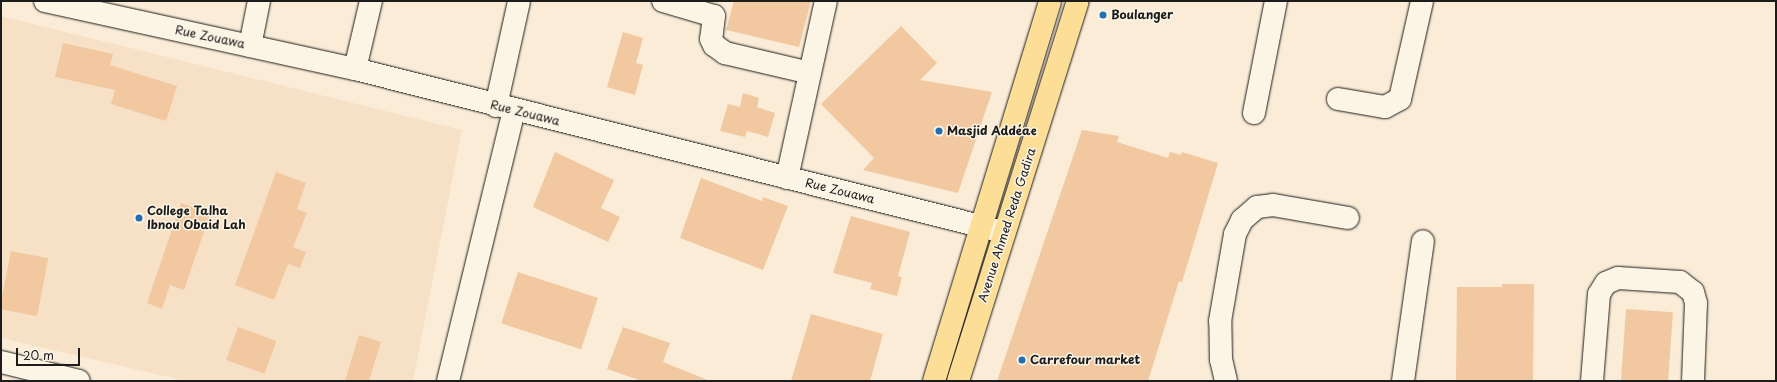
<!DOCTYPE html>
<html>
<head>
<meta charset="utf-8">
<style>
  body { margin:0 }
  #map { position:relative; width:1777px; height:382px; overflow:hidden; background:#faecd7; font-family:"Playpen Sans",sans-serif }
  div>[style] { position:absolute }
  .built>* { inset:0; background:#f7e1c6 }
  .building>* { inset:0; background:#f1c8a0; transform-origin:0 0 }
  .roads { filter:drop-shadow(0 0 1px #1c1c1c) drop-shadow(0 0 1px #1c1c1c) }
  .minor>* { height:22px; margin:-11px; padding:0 11px; transform-origin:11px; border-radius:11px; background:#fcf5e5 }
  .major>* { height:22px; margin:-11px; padding:0 11px; transform-origin:11px; border-radius:11px; background:#fdde96 }
  .dots>* { width:11px; height:11px; translate:-50% -50%; box-sizing:border-box; border:2px solid #fcf5e5; border-radius:50% }
  span { translate:-50% -50%; white-space:nowrap; text-align:center; line-height:1.15; -webkit-text-stroke:3px #fcf5e5; paint-order:stroke }
  .poi-label { font-size:12px; color:#1c1c1c; font-weight:700 }
  .left { translate:0 -50%; text-align:left }
  .street-label { font-size:12px; color:#1c1c1c }
  .frame { position:absolute; inset:0; border:2px solid #1c1c1c; pointer-events:none }
  .scale { position:absolute; left:16px; top:348px; width:64px; height:18px; box-sizing:border-box; border:2px solid #1c1c1c; border-top:0; padding-left:5px; font-size:12px; line-height:14px; white-space:nowrap; color:#1c1c1c; -webkit-text-stroke:3px #fcf5e5; paint-order:stroke }
</style>
</head>
<body>
<div id="map">
  <div class="built">
    <i style="clip-path:polygon(1px 16px,462px 130px,413px 381px,186px 381px,1px 338px)"></i>
  </div>
  <div class="building">
    <i style="clip-path:polygon(734px 1px,811px 1px,799px 47px,726px 30px)"></i>
    <i style="clip-path:polygon(901px 26px,937px 63px,920px 80px,992px 92px,958px 193px,863px 170px,874px 158px,821px 104px)"></i>
    <i style="clip-path:polygon(623px 32px,643px 38px,636px 63px,643px 65px,635px 95px,607px 87px)"></i>
    <i style="clip-path:polygon(63px 43px,113px 54px,110px 65px,177px 86px,166px 121px,111px 104px,115px 90px,55px 77px)"></i>
    <i style="clip-path:polygon(743px 93px,759px 98px,757px 107px,775px 113px,768px 137px,747px 131px,745px 137px,720px 131px,728px 104px,740px 107px)"></i>
    <i style="clip-path:polygon(1082px 130px,1119px 136px,1117px 142px,1168px 158px,1170px 152px,1181px 155px,1182px 152px,1218px 163px,1182px 282px,1179px 281px,1148px 381px,997px 381px)"></i>
    <i style="clip-path:polygon(555px 152px,614px 180px,601px 208px,620px 217px,608px 242px,533px 207px)"></i>
    <i style="clip-path:polygon(276px 172px,306px 183px,297px 209px,307px 213px,293px 247px,306px 252px,300px 268px,288px 264px,274px 300px,235px 285px)"></i>
    <i style="clip-path:polygon(701px 178px,762px 201px,763px 197px,788px 206px,763px 270px,680px 238px)"></i>
    <i style="clip-path:polygon(181px 203px,210px 214px,184px 290px,170px 285px,162px 309px,147px 303px)"></i>
    <i style="clip-path:polygon(851px 216px,910px 232px,898px 276px,902px 277px,897px 296px,870px 289px,872px 283px,833px 273px)"></i>
    <i style="left:11px;top:251px;width:38px;height:59px;rotate:11deg"></i>
    <i style="left:518px;top:272px;width:84px;height:54px;rotate:18deg"></i>
    <i style="clip-path:polygon(1502px 284px,1534px 284px,1533px 381px,1456px 381px,1457px 287px,1502px 287px)"></i>
    <i style="left:1626px;top:309px;width:47px;height:72px;rotate:4deg"></i>
    <i style="clip-path:polygon(811px 314px,883px 334px,870px 381px,791px 381px)"></i>
    <i style="left:238px;top:327px;width:41px;height:35px;rotate:20deg"></i>
    <i style="clip-path:polygon(623px 327px,670px 343px,663px 362px,710px 381px,642px 381px,607px 369px)"></i>
    <i style="clip-path:polygon(359px 335px,381px 342px,369px 381px,345px 381px)"></i>
  </div>
  <div class="roads">
    <div class="minor">
      <i style="left:45px;top:1px;width:317px;rotate:12.4deg"></i>
      <i style="left:355px;top:69px;width:669px;rotate:14.1deg"></i>
      <i style="left:663px;top:1px;width:53px;rotate:16.4deg"></i>
      <i style="left:714px;top:16px;width:23px;rotate:97deg"></i>
      <i style="left:711px;top:39px;width:7px;rotate:63deg"></i>
      <i style="left:714px;top:45px;width:14px;rotate:36deg"></i>
      <i style="left:725px;top:53px;width:87px;rotate:13.2deg"></i>
      <i style="left:250px;top:46px;width:46px;rotate:-78.7deg"></i>
      <i style="left:355px;top:69px;width:70px;rotate:-76.8deg"></i>
      <i style="left:1338px;top:99px;width:48px;rotate:9.7deg"></i>
      <i style="left:1385px;top:107px;width:17px;rotate:-28deg"></i>
      <i style="left:1400px;top:99px;width:100px;rotate:-77.3deg"></i>
      <i style="left:496px;top:106px;width:107px;rotate:-77.6deg"></i>
      <i style="left:1254px;top:113px;width:114px;rotate:-78.9deg"></i>
      <i style="left:787px;top:178px;width:181px;rotate:-77.6deg"></i>
      <i style="left:1px;top:362px;width:80px;rotate:13.7deg"></i>
      <i style="left:448px;top:381px;width:279px;rotate:-76.3deg"></i>
      <i style="left:1226px;top:381px;width:22px;rotate:-103deg"></i>
      <i style="left:1221px;top:360px;width:39px;rotate:-91deg"></i>
      <i style="left:1220px;top:321px;width:88px;rotate:-80.2deg"></i>
      <i style="left:1235px;top:234px;width:16px;rotate:-63deg"></i>
      <i style="left:1242px;top:220px;width:20px;rotate:-41deg"></i>
      <i style="left:1257px;top:207px;width:16px;rotate:-7deg"></i>
      <i style="left:1273px;top:205px;width:76px;rotate:9.8deg"></i>
      <i style="left:1403px;top:381px;width:141px;rotate:-81.9deg"></i>
      <i style="left:1592px;top:381px;width:87px;rotate:-85.4deg"></i>
      <i style="left:1599px;top:294px;width:13px;rotate:-58deg"></i>
      <i style="left:1606px;top:283px;width:13px;rotate:-23deg"></i>
      <i style="left:1618px;top:278px;width:62px;rotate:3.7deg"></i>
      <i style="left:1680px;top:282px;width:16px;rotate:38deg"></i>
      <i style="left:1693px;top:292px;width:11px;rotate:75deg"></i>
      <i style="left:1696px;top:303px;width:78px;rotate:92.2deg"></i>
    </div>
    <div class="major">
      <i style="left:934px;top:381px;width:397px;rotate:-73deg"></i>
      <i style="left:958px;top:381px;width:398px;rotate:-72.5deg"></i>
    </div>
  </div>
  <div class="dots">
    <i style="left:1103px;top:15px;background:#1f6fb2"></i>
    <i style="left:939px;top:131px;background:#1f6fb2"></i>
    <i style="left:139px;top:218px;background:#1f6fb2"></i>
    <i style="left:1022px;top:360px;background:#1f6fb2"></i>
  </div>
  <div class="poi-label">
    <span class="left" style="left:1111px;top:15px">Boulanger</span>
    <span class="left" style="left:947px;top:131px">Masjid Addéae</span>
    <span class="left" style="left:147px;top:218px">College Talha<br>Ibnou Obaid Lah</span>
    <span class="left" style="left:1030px;top:360px">Carrefour market</span>
  </div>
  <div class="street-label">
    <span style="left:210px;top:37px;rotate:12deg">Rue Zouawa</span>
    <span style="left:525px;top:113px;rotate:14deg">Rue Zouawa</span>
    <span style="left:840px;top:191px;rotate:14deg">Rue Zouawa</span>
    <span style="left:1007px;top:225px;rotate:-72deg">Avenue Ahmed Reda Gadira</span>
  </div>
  <div class="frame"></div>
  <div class="scale">20 m</div>
</div>
</body>
</html>
